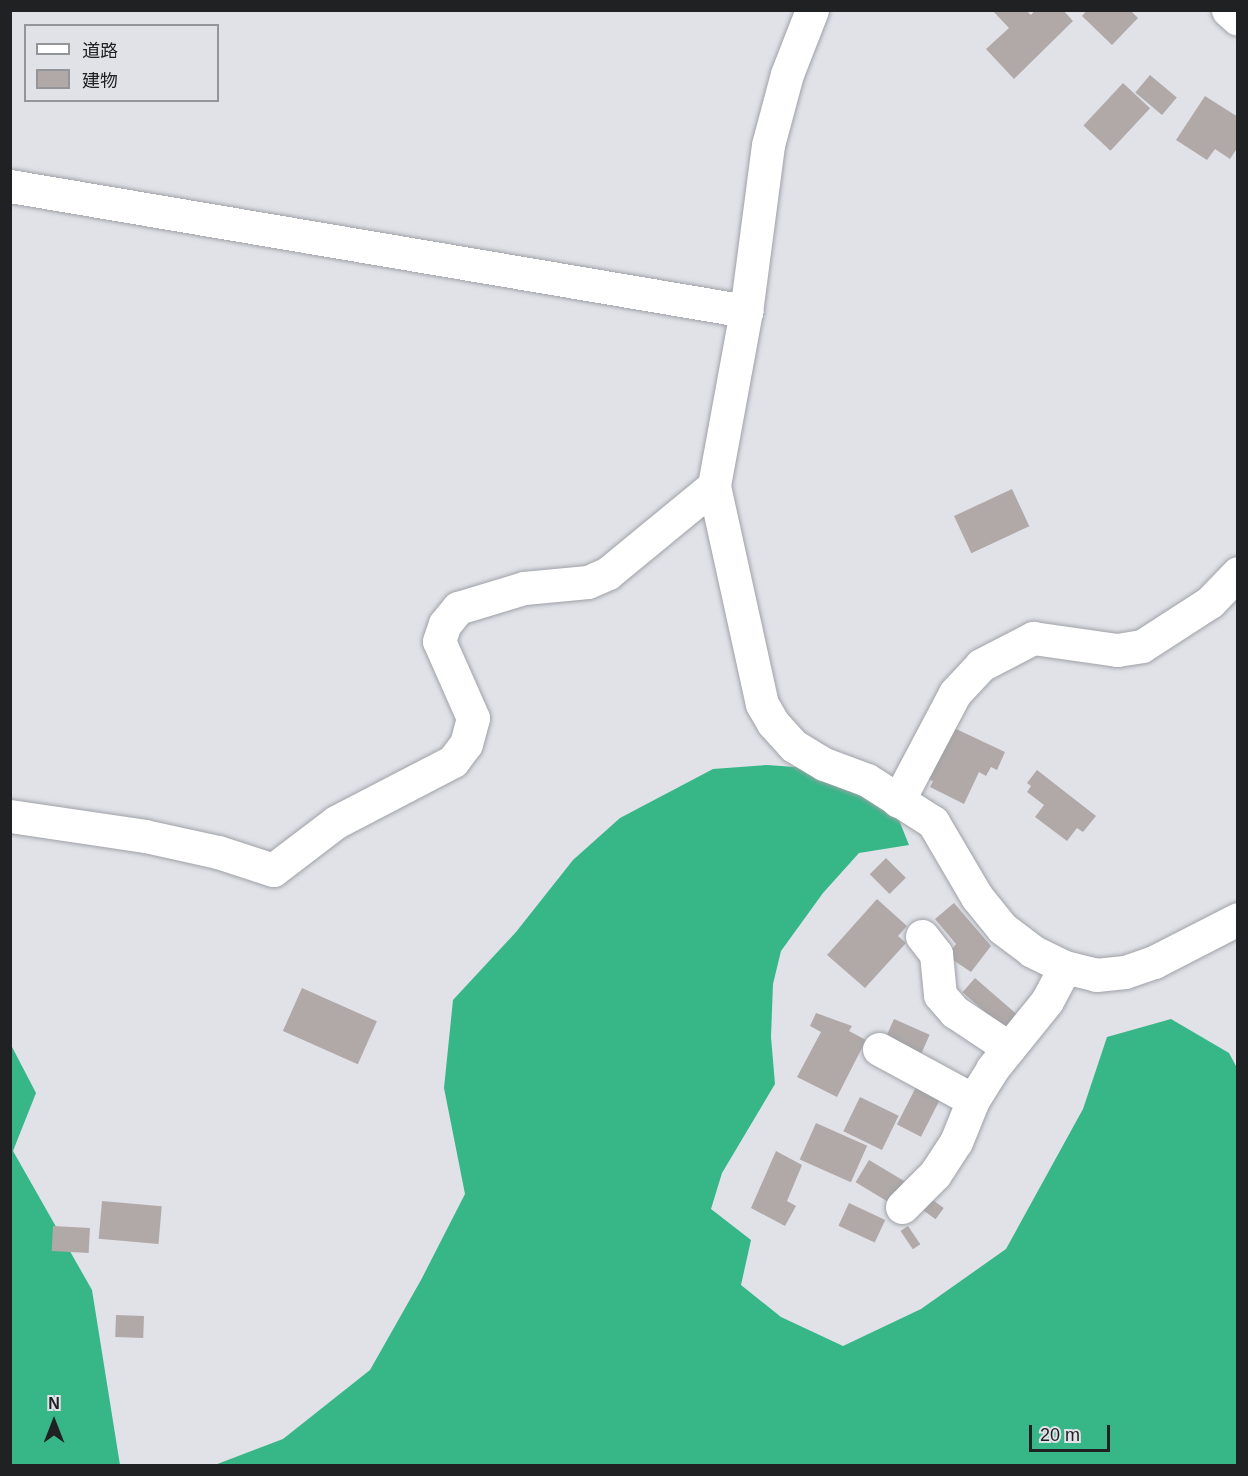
<!DOCTYPE html>
<html>
<head>
<meta charset="utf-8">
<style>
  body { margin:0 }
  #map { position:relative; width:1248px; height:1476px; overflow:hidden; background:#e0e2e8; font-family:Arial,"Noto Sans JP",sans-serif }
  div>[style] { position:absolute }
  .forest>* { inset:0; background:#37b688 }
  .building>* { inset:0; background:#b0a9a8; transform-origin:0 0 }
  .roads { filter:drop-shadow(0 0 2px #9fa1a7) drop-shadow(0 0 2px #9fa1a7) }
  .minor>* { height:33px; margin:-16.5px; padding:0 16.5px; transform-origin:16.5px; border-radius:16.5px; background:#fff }
  span { translate:-50% -50%; white-space:nowrap; text-align:center; line-height:1.15; -webkit-text-stroke:4.5px #e0e2e8; paint-order:stroke }
  .frame { position:absolute; inset:0; border:12px solid #202123; pointer-events:none }
  .legend { position:absolute; left:24px; top:24px; width:195px; height:78px; box-sizing:border-box; background:#e0e2e8; border:2px solid #939599; margin:0; padding:8px 10px; list-style:none; font-size:18px; color:#202123 }
  .legend li { display:flex; align-items:center; gap:12px; height:30px }
  .legend b { width:30px; border:2px solid #939599 }
  .north { position:absolute; left:24px; top:1392px; width:60px; height:60px; -webkit-text-stroke:4px #e0e2e8; paint-order:stroke; rotate:0deg; font-size:16px; font-weight:700; line-height:24px; text-align:center; color:#202123 }
  .north::after { content:''; display:block; margin:auto; width:21px; height:27px; background:#202123; clip-path:polygon(50% 0,100% 100%,50% 72%,0 100%) }
  .scale { position:absolute; left:1029px; top:1425px; width:81px; height:27px; box-sizing:border-box; border:3px solid #202123; border-top:0; padding-left:8px; font-size:18px; line-height:21px; white-space:nowrap; color:#202123; -webkit-text-stroke:4px #e0e2e8; paint-order:stroke }
</style>
</head>
<body>
<div id="map">
  <div class="forest">
    <i style="clip-path:polygon(767px 765px,809px 768px,893px 805px,909px 845px,859px 853px,823px 893px,781px 951px,773px 984px,771px 1037px,775px 1084px,722px 1173px,711px 1209px,751px 1240px,741px 1285px,781px 1317px,843px 1346px,921px 1309px,1006px 1249px,1083px 1109px,1107px 1037px,1171px 1019px,1229px 1053px,1237px 1068px,1237px 1465px,212px 1466px,283px 1439px,370px 1370px,421px 1280px,465px 1194px,444px 1088px,453px 1000px,516px 932px,573px 860px,620px 818px,713px 769px)"></i>
    <i style="clip-path:polygon(10px 1043px,36px 1093px,13px 1151px,92px 1290px,120px 1465px,11px 1465px)"></i>
  </div>
  <div class="building">
    <i style="clip-path:polygon(992px 10px,1026px 10px,1031px 15px,1035px 10px,1063px 10px,1073px 21px,1014px 79px,986px 49px,1009px 28px)"></i>
    <i style="clip-path:polygon(1087px 10px,1130px 10px,1138px 18px,1112px 45px,1082px 16px)"></i>
    <i style="left:1150px;top:75px;width:35px;height:23px;rotate:40deg"></i>
    <i style="left:1123px;top:83px;width:37px;height:58px;rotate:43deg"></i>
    <i style="clip-path:polygon(1205px 96px,1238px 117px,1238px 147px,1230px 159px,1215px 149px,1207px 160px,1176px 140px)"></i>
    <i style="left:1012px;top:489px;width:41px;height:64px;rotate:65deg"></i>
    <i style="clip-path:polygon(954px 728px,1005px 752px,997px 770px,991px 767px,986px 776px,979px 772px,964px 804px,930px 787px,933px 781px,929px 779px)"></i>
    <i style="clip-path:polygon(1037px 770px,1096px 816px,1083px 832px,1077px 828px,1067px 841px,1035px 817px,1044px 805px,1027px 792px,1031px 786px,1027px 783px)"></i>
    <i style="left:886px;top:858px;width:28px;height:23px;rotate:45deg"></i>
    <i style="clip-path:polygon(877px 899px,907px 926px,898px 936px,906px 943px,865px 988px,827px 955px)"></i>
    <i style="clip-path:polygon(954px 903px,991px 946px,971px 972px,947px 956px,956px 944px,935px 919px)"></i>
    <i style="left:975px;top:978px;width:56px;height:19px;rotate:41deg"></i>
    <i style="left:302px;top:988px;width:82px;height:47px;rotate:24deg"></i>
    <i style="clip-path:polygon(816px 1013px,852px 1026px,849px 1031px,866px 1040px,837px 1097px,797px 1077px,821px 1032px,810px 1026px)"></i>
    <i style="left:894px;top:1019px;width:39px;height:27px;rotate:24deg"></i>
    <i style="left:916px;top:1087px;width:27px;height:42px;rotate:27deg"></i>
    <i style="left:860px;top:1097px;width:43px;height:38px;rotate:26deg"></i>
    <i style="left:816px;top:1123px;width:56px;height:40px;rotate:24deg"></i>
    <i style="clip-path:polygon(776px 1151px,802px 1165px,787px 1201px,796px 1206px,785px 1226px,751px 1208px)"></i>
    <i style="left:869px;top:1160px;width:41px;height:26px;rotate:31deg"></i>
    <i style="left:930px;top:1198px;width:17px;height:14px;rotate:36deg"></i>
    <i style="left:102px;top:1201px;width:60px;height:38px;rotate:5deg"></i>
    <i style="left:849px;top:1203px;width:40px;height:25px;rotate:25deg"></i>
    <i style="left:53px;top:1226px;width:37px;height:25px;rotate:3deg"></i>
    <i style="left:908px;top:1226px;width:22px;height:9px;rotate:56deg"></i>
    <i style="left:116px;top:1315px;width:28px;height:22px;rotate:2deg"></i>
  </div>
  <div class="roads">
    <div class="minor">
      <i style="left:812px;top:10px;width:69px;rotate:111.3deg"></i>
      <i style="left:787px;top:74px;width:73px;rotate:105deg"></i>
      <i style="left:768px;top:145px;width:167px;rotate:97.5deg"></i>
      <i style="left:746px;top:311px;width:178px;rotate:100.4deg"></i>
      <i style="left:714px;top:486px;width:223px;rotate:77.6deg"></i>
      <i style="left:762px;top:704px;width:22px;rotate:60deg"></i>
      <i style="left:773px;top:723px;width:31px;rotate:48deg"></i>
      <i style="left:794px;top:746px;width:35px;rotate:31deg"></i>
      <i style="left:824px;top:764px;width:46px;rotate:20.4deg"></i>
      <i style="left:867px;top:780px;width:78px;rotate:32.5deg"></i>
      <i style="left:933px;top:822px;width:87px;rotate:59.6deg"></i>
      <i style="left:977px;top:897px;width:40px;rotate:51deg"></i>
      <i style="left:1002px;top:928px;width:38px;rotate:37deg"></i>
      <i style="left:1032px;top:951px;width:37px;rotate:26deg"></i>
      <i style="left:1065px;top:967px;width:32px;rotate:14deg"></i>
      <i style="left:1096px;top:975px;width:29px;rotate:-6deg"></i>
      <i style="left:1125px;top:972px;width:31px;rotate:-19deg"></i>
      <i style="left:1154px;top:962px;width:94px;rotate:-27.1deg"></i>
      <i style="left:1228px;top:10px;width:13px;rotate:42deg"></i>
      <i style="left:10px;top:186px;width:747px;rotate:9.64deg"></i>
      <i style="left:898px;top:801px;width:122px;rotate:-62.2deg"></i>
      <i style="left:955px;top:693px;width:38px;rotate:-47deg"></i>
      <i style="left:981px;top:665px;width:59px;rotate:-27.4deg"></i>
      <i style="left:1033px;top:638px;width:85px;rotate:8.1deg"></i>
      <i style="left:1117px;top:650px;width:25px;rotate:-9deg"></i>
      <i style="left:1142px;top:646px;width:81px;rotate:-32.9deg"></i>
      <i style="left:1210px;top:602px;width:40px;rotate:-46deg"></i>
      <i style="left:10px;top:816px;width:136px;rotate:8.4deg"></i>
      <i style="left:145px;top:836px;width:75px;rotate:12.4deg"></i>
      <i style="left:218px;top:852px;width:58px;rotate:18.1deg"></i>
      <i style="left:273px;top:870px;width:79px;rotate:-37.3deg"></i>
      <i style="left:336px;top:822px;width:132px;rotate:-27.5deg"></i>
      <i style="left:453px;top:761px;width:21px;rotate:-53deg"></i>
      <i style="left:466px;top:744px;width:27px;rotate:-75deg"></i>
      <i style="left:473px;top:718px;width:84px;rotate:-113.8deg"></i>
      <i style="left:439px;top:641px;width:18px;rotate:-71deg"></i>
      <i style="left:445px;top:624px;width:21px;rotate:-51deg"></i>
      <i style="left:458px;top:608px;width:69px;rotate:-16.9deg"></i>
      <i style="left:524px;top:588px;width:64px;rotate:-5.4deg"></i>
      <i style="left:588px;top:582px;width:22px;rotate:-24deg"></i>
      <i style="left:608px;top:573px;width:137px;rotate:-39.4deg"></i>
      <i style="left:922px;top:936px;width:23px;rotate:52deg"></i>
      <i style="left:936px;top:954px;width:41px;rotate:84.4deg"></i>
      <i style="left:940px;top:995px;width:23px;rotate:49deg"></i>
      <i style="left:955px;top:1012px;width:65px;rotate:33.7deg"></i>
      <i style="left:879px;top:1049px;width:107px;rotate:28.5deg"></i>
      <i style="left:902px;top:1207px;width:47px;rotate:-45deg"></i>
      <i style="left:935px;top:1174px;width:38px;rotate:-57deg"></i>
      <i style="left:956px;top:1142px;width:45px;rotate:-68deg"></i>
      <i style="left:973px;top:1100px;width:36px;rotate:-58deg"></i>
      <i style="left:992px;top:1069px;width:87px;rotate:-51deg"></i>
      <i style="left:1047px;top:1001px;width:38px;rotate:-62deg"></i>
    </div>
  </div>
  <div class="frame"></div>
  <ul class="legend">
  <li><b style="height:8px;background:#fff"></b>道路</li>
  <li><b style="height:16px;background:#b0a9a8"></b>建物</li>
  </ul>
  <div class="north">N</div>
  <div class="scale">20 m</div>
</div>
</body>
</html>
